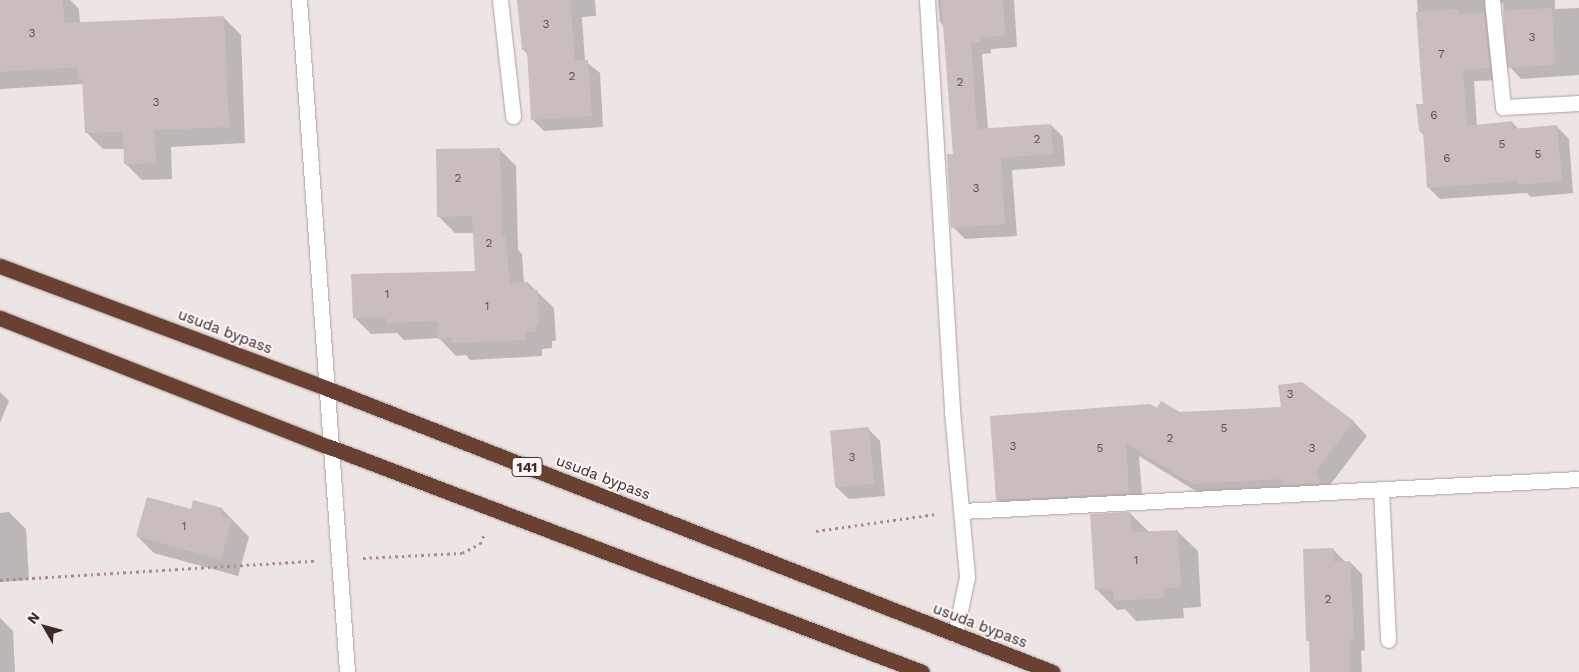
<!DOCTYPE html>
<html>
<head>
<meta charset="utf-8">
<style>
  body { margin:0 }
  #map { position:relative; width:1579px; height:672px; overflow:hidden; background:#ede4e4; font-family:"Work Sans",sans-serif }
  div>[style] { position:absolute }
  .shadow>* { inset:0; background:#0003 }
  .building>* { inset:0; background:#cabebc; transform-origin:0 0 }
  .path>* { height:3px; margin-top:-1.5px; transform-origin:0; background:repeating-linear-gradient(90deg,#ae8d86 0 2.5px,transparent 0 6.5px) }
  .roads { filter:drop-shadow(0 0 1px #aea19f) drop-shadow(0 0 1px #aea19f) }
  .minor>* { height:15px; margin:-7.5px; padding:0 7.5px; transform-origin:7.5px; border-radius:7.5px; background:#fff }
  .highway>* { height:15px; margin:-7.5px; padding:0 7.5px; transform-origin:7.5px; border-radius:7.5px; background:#684132 }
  span { translate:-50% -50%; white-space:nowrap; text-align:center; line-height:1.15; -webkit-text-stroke:4px #f9f4f5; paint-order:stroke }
  .number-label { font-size:12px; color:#604f4a }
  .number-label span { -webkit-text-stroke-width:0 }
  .shield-label span { padding:1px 4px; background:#f9f4f5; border:1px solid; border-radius:4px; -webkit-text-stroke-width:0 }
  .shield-label { font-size:14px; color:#3d2a24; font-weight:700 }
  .street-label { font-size:15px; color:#3d2a24 }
  .north { position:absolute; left:20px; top:602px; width:50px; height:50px; -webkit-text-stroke:4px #f9f4f5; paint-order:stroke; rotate:308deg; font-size:14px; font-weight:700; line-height:20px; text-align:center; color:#3d2a24 }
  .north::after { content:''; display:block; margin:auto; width:18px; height:22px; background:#3d2a24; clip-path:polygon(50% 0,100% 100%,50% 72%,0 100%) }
</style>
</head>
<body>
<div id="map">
  <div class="shadow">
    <i style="clip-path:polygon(0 0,70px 0,79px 9px,80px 24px,224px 18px,241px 35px,245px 143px,171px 147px,172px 179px,142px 180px,125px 163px,125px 149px,103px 149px,86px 132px,84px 84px,0 89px)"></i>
    <i style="clip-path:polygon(519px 0,595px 0,596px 16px,582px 17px,585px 61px,600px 73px,603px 127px,544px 131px,532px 119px,528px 55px,523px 49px)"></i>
    <i style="clip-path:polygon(938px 0,1014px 0,1017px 47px,991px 49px,991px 53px,982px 54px,988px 129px,1051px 125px,1063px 137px,1065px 166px,1012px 170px,1017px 236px,965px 239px,953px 227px,954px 155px,944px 27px,940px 22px)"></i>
    <i style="clip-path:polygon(1417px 0,1555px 0,1555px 9px,1579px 8px,1579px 75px,1521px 79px,1510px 67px,1503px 3px,1498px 4px,1501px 80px,1474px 81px,1477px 126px,1512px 122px,1519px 130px,1557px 127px,1569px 139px,1573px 193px,1531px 197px,1527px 193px,1440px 199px,1428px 187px,1424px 135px,1420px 131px,1424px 105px)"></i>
    <i style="clip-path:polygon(499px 149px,516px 166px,518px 250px,522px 254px,524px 283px,528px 283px,554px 308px,556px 341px,552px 341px,552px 348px,542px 349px,542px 356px,470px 360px,466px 355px,456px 356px,439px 338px,404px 340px,397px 333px,371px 334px,354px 317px,476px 272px,474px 233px,455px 233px,438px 216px)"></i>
    <i style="clip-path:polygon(1302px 384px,1354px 422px,1367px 436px,1330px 485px,1207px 498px,1139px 456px,1143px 506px,1011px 513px,997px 499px,1157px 409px,1180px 413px,1282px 408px)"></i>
    <i style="clip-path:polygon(0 392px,9px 401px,0 423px)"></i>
    <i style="clip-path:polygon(868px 429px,880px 441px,885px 496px,849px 499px,836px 487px)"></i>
    <i style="clip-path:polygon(222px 509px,249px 537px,238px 576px,154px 553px,137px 536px,192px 511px)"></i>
    <i style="clip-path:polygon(9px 512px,26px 529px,29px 580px,0 582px,0 513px)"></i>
    <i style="clip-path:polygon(1130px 513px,1149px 532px,1177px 531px,1198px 551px,1201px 607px,1183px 608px,1184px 618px,1136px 621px,1125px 609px,1117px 610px,1096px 589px)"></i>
    <i style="clip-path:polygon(1333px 549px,1345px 562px,1350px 562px,1362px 574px,1365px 650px,1361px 651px,1362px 672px,1311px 672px)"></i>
    <i style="clip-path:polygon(0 618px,13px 631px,15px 672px,0 672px)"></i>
  </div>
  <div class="building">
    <i style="clip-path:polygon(0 0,63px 0,64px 23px,224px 16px,229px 127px,154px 130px,156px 163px,124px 164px,123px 132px,85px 133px,82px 79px,78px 80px,78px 67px,0 72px)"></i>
    <i style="clip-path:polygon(517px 0,570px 0,575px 60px,588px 60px,592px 116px,531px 120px,527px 50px,522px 50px)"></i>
    <i style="clip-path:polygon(941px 0,1003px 0,1005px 36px,979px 37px,980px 42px,971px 42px,977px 129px,1051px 124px,1053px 154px,1001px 158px,1005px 224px,951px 228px,947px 154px,953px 154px)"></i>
    <i style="left:1552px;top:8px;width:57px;height:49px;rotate:87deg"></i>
    <i style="clip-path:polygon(1459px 9px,1459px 14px,1484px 13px,1490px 68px,1463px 70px,1467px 126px,1512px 121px,1513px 129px,1557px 125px,1562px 181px,1518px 185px,1518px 181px,1427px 188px,1423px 131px,1419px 131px,1416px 104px,1423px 104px,1416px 12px)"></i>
    <i style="clip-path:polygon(500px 148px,502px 235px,505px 235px,510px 283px,528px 282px,529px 290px,538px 290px,539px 324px,535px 325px,536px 332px,525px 332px,526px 340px,452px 343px,452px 338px,438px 339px,437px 321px,386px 323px,385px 317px,353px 318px,351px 274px,475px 271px,472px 216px,437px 217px,436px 149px)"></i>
    <i style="clip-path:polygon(1302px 382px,1354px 421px,1316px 471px,1320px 483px,1283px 485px,1283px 479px,1192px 484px,1126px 443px,1129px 493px,996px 500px,990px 416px,1150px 404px,1157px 408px,1161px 401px,1180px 412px,1281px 407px,1278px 385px)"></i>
    <i style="left:869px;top:427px;width:57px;height:39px;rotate:85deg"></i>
    <i style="clip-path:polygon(147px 497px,191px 509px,193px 500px,222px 508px,221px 516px,232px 519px,221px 560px,136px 536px)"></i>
    <i style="clip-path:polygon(1130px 512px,1132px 532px,1178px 530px,1181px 587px,1163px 588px,1164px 598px,1114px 601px,1113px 589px,1095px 590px,1090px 514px)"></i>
    <i style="clip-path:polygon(1333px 548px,1334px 562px,1350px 561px,1354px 639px,1349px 639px,1350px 672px,1310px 672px,1309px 641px,1306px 641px,1303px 549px)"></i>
  </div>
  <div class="path">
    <i style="left:816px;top:531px;width:121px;rotate:-8.1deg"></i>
    <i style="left:363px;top:558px;width:99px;rotate:-2.9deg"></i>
    <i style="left:462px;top:553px;width:20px;rotate:-27deg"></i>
    <i style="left:480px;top:544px;width:12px;rotate:-66deg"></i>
    <i style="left:0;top:580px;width:315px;rotate:-3.5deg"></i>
  </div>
  <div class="roads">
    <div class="minor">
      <i style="left:299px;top:0;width:674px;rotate:85.91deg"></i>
      <i style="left:500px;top:0;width:117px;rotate:83.6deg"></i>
      <i style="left:927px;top:0;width:412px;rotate:86.5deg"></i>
      <i style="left:952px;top:411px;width:167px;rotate:84.8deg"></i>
      <i style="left:967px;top:577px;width:59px;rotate:101.7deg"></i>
      <i style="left:1492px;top:0;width:108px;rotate:84.1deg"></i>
      <i style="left:1503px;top:107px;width:76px;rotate:-3deg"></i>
      <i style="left:1381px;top:490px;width:150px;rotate:87.3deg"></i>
      <i style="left:962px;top:511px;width:618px;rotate:-2.97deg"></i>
    </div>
    <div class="highway">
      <i style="left:0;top:266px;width:348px;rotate:20.5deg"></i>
      <i style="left:326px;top:388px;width:780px;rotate:21.36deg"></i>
      <i style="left:0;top:318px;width:354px;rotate:21.4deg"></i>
      <i style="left:330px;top:447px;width:633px;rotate:20.81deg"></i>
    </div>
  </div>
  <div class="number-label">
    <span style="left:546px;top:25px">3</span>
    <span style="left:32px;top:34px">3</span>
    <span style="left:1532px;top:38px">3</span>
    <span style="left:1441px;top:55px">7</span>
    <span style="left:572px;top:77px">2</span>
    <span style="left:960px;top:83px">2</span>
    <span style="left:156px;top:103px">3</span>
    <span style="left:1434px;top:116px">6</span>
    <span style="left:1037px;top:140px">2</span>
    <span style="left:1502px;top:145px">5</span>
    <span style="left:1538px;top:155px">5</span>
    <span style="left:1447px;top:159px">6</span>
    <span style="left:458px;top:179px">2</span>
    <span style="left:976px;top:189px">3</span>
    <span style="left:489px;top:244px">2</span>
    <span style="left:387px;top:295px">1</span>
    <span style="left:487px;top:307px">1</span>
    <span style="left:1290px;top:395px">3</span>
    <span style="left:1224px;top:429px">5</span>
    <span style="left:1170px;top:439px">2</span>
    <span style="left:1013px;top:447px">3</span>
    <span style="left:1100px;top:449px">5</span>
    <span style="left:1312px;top:449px">3</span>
    <span style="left:852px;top:458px">3</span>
    <span style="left:184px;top:527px">1</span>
    <span style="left:1136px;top:561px">1</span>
    <span style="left:1328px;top:600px">2</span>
  </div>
  <div class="shield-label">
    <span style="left:527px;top:467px">141</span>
  </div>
  <div class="street-label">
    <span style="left:225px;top:332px;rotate:21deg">usuda bypass</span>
    <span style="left:603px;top:478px;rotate:21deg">usuda bypass</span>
    <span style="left:980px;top:626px;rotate:21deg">usuda bypass</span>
  </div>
  <div class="north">N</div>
</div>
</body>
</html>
